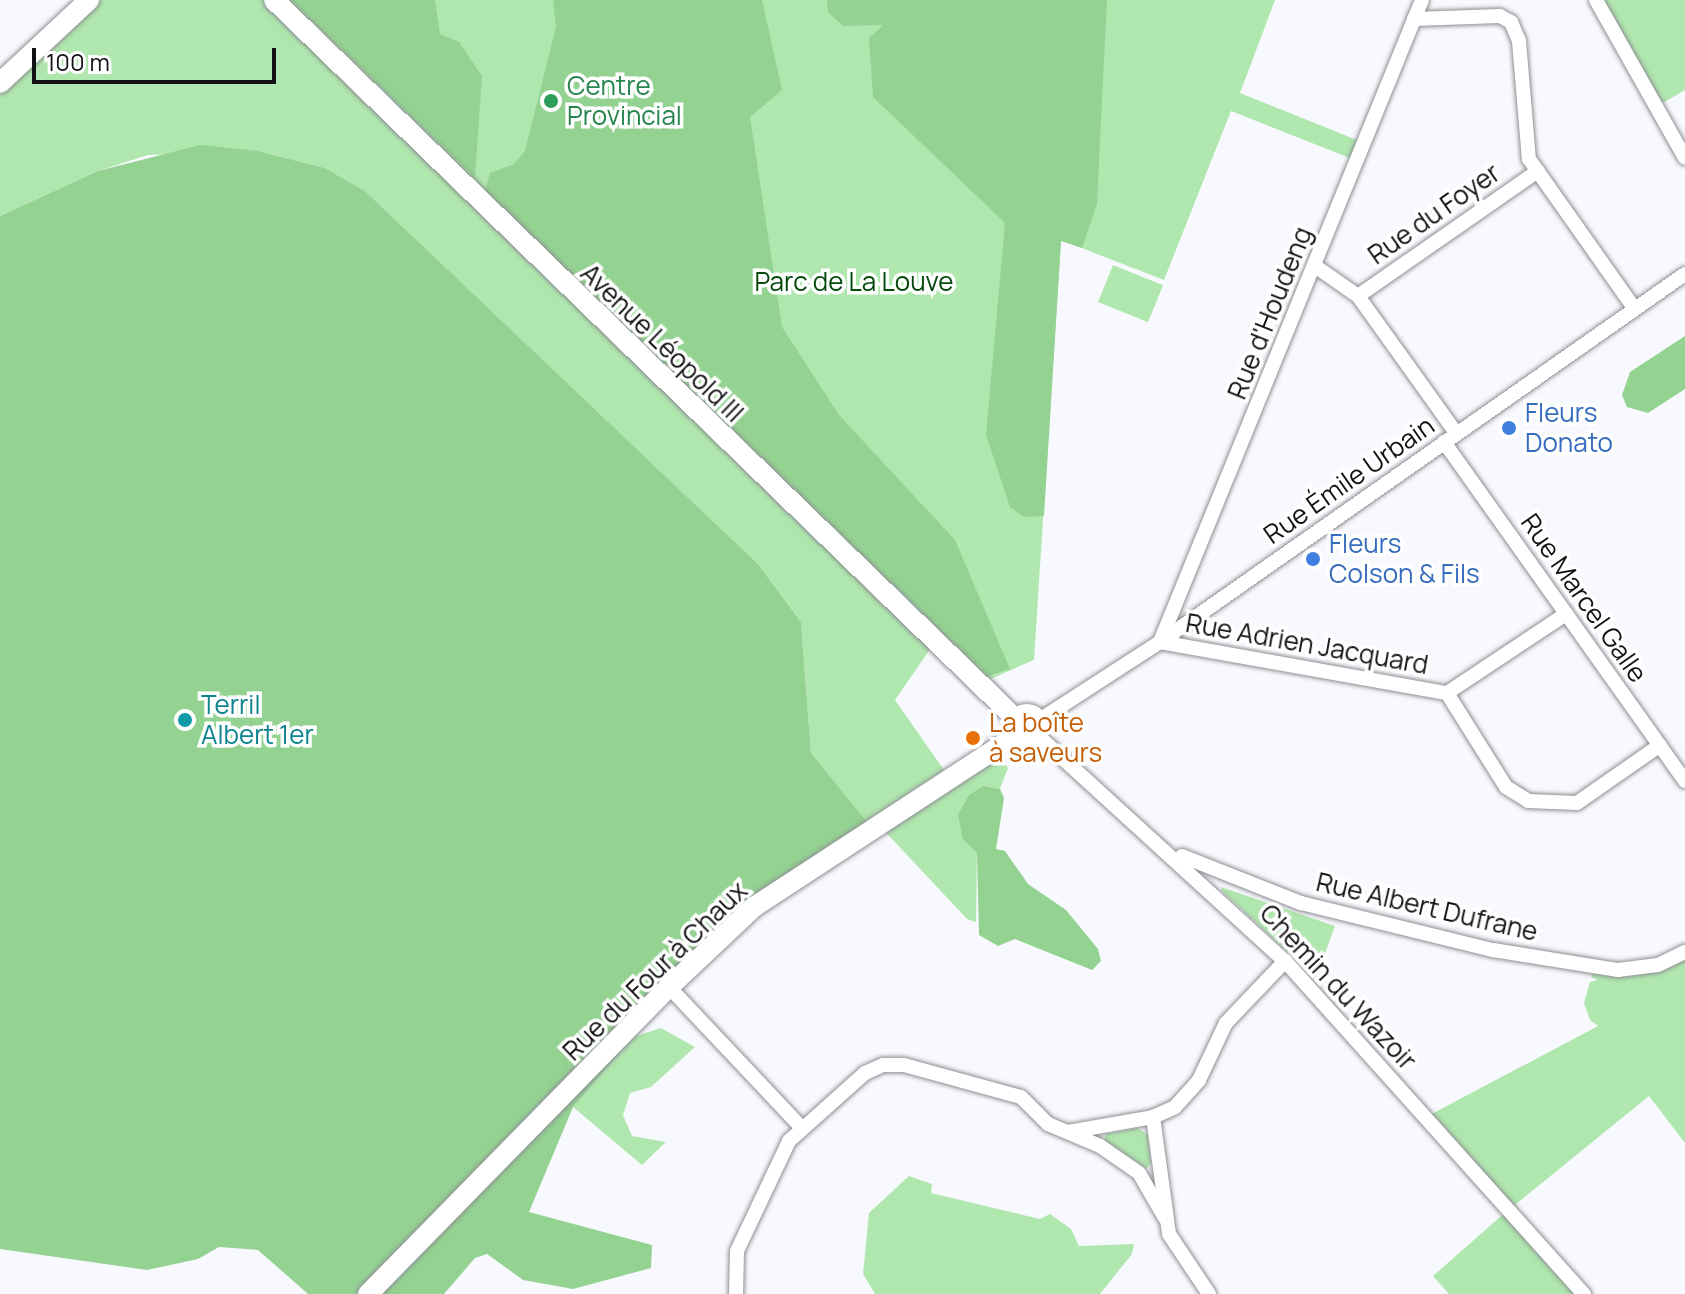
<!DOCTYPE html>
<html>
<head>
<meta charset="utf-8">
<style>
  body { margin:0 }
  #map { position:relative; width:1685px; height:1294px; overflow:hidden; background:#f8f9fe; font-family:Manrope,sans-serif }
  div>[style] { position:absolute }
  .green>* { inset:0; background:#b0e7ae; transform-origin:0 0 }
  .forest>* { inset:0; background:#94d292 }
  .roads { filter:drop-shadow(0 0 2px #8d8f93) drop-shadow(0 0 2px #8d8f93) }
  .street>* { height:14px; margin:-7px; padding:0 7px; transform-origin:7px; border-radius:7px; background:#fff }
  .secondary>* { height:20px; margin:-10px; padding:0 10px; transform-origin:10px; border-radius:10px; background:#fff }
  .secondary>.ring { margin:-10px; padding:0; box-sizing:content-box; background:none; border:20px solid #fff; border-radius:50% }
  .dots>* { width:22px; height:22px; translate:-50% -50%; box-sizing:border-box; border:4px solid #fff; border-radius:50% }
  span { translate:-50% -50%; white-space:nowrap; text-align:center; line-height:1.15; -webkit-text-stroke:7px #fff; paint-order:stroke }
  .leisure-label { font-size:26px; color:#27864d }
  .left { translate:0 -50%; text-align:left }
  .street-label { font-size:26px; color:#121214 }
  .park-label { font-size:26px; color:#054a0c }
  .shop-label { font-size:26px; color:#366cbe }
  .culture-label { font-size:26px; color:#0d838f }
  .food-label { font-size:26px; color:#c56008 }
  .scale { position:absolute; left:32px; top:48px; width:244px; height:36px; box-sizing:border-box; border:4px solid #121214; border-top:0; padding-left:10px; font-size:24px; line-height:28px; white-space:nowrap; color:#121214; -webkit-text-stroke:6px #fff; paint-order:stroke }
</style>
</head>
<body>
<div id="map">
  <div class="green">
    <i style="clip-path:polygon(89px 0,1275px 0,1240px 93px,1357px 140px,1350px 158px,1231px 111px,1164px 280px,1061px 240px,1034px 660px,979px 684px,935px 642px,895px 700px,944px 770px,866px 821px,811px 753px,801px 622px,758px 564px,365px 191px,325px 168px,258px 151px,148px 155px,98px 171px,0 216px,0 83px)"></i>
    <i style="clip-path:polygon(1596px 0,1685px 0,1685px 90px,1656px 107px)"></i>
    <i style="left:1113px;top:265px;width:54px;height:40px;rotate:22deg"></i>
    <i style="clip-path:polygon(995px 749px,1008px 768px,1000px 789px,984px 786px,963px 840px,977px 853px,976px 922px,967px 919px,878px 824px)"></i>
    <i style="clip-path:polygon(1221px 887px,1335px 926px,1316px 978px,1222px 891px)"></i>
    <i style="clip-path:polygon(1685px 952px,1685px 1143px,1649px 1096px,1510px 1209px,1584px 1294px,1449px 1294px,1433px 1276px,1509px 1209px,1426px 1117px,1598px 1026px,1590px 1020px,1584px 1003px,1590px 982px,1598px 980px,1591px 977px,1594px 967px,1618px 970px)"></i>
    <i style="clip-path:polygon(661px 1028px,695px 1047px,651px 1087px,630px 1093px,623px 1115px,632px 1136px,666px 1142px,642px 1165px,573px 1107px,636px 1036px)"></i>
    <i style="clip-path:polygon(1138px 1128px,1148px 1135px,1151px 1164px,1146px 1169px,1104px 1140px,1106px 1134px)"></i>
    <i style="clip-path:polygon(909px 1176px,932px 1184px,931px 1193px,1040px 1219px,1050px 1214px,1071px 1229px,1079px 1246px,1134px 1244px,1132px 1254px,1100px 1294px,875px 1294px,863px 1274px,869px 1213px)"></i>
  </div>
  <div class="forest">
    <i style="clip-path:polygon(291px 0,435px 0,440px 34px,459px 42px,482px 76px,475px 178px)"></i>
    <i style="clip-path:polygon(553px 0,762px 0,782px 90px,750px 117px,782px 327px,839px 415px,955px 540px,1010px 669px,988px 676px,485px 190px,490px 173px,514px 164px,525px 151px,556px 27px)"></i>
    <i style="clip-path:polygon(827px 0,1107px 0,1097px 204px,1082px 248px,1061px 241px,1044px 516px,1024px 517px,1010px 507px,986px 435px,1005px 223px,873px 97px,869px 38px,883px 25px,843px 26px,828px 12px)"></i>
    <i style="clip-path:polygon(200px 145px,258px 151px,325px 168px,365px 191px,758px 564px,801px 622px,811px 753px,872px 828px,754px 907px,674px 992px,573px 1107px,529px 1212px,652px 1245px,651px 1268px,573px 1289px,523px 1280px,487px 1254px,475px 1258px,444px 1294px,308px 1294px,258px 1250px,219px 1247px,198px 1259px,147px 1270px,0 1249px,0 216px,98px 171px)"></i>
    <i style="clip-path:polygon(1685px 336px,1685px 389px,1648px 413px,1627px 407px,1622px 395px,1630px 372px)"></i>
    <i style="clip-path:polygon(984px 786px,1000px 789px,1004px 798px,996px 849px,1005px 851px,1028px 884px,1066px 910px,1098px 949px,1101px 961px,1092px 970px,1015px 939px,998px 946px,979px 935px,977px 853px,963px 840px,958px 815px,969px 795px)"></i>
  </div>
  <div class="roads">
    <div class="street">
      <i style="left:1596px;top:0;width:181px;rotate:60.6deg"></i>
      <i style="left:1414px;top:19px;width:86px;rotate:-2deg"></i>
      <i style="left:1500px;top:16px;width:13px;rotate:29deg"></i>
      <i style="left:1511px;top:22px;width:21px;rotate:67deg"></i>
      <i style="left:1519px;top:41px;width:118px;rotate:85.2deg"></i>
      <i style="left:1529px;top:159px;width:182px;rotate:54.8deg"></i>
      <i style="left:1315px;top:266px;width:52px;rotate:34.9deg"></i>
      <i style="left:1358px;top:296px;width:168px;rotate:54.4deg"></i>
      <i style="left:1358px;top:296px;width:219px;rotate:-34.8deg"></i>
      <i style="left:1444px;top:442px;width:416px;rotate:54.6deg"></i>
      <i style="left:1160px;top:642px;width:693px;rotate:-67.8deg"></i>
      <i style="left:1160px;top:642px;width:291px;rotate:10.1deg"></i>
      <i style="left:1447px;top:693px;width:111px;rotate:57.9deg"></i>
      <i style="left:1506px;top:787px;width:26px;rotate:32deg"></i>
      <i style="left:1528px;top:801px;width:49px;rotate:2.3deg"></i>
      <i style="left:1577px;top:803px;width:101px;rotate:-34.9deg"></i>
      <i style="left:1447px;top:693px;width:143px;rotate:-33.6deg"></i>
      <i style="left:1038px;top:721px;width:145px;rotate:-32.9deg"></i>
      <i style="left:1160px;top:642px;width:641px;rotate:-35.03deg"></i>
      <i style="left:1036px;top:734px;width:337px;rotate:42.4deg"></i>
      <i style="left:1285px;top:961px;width:448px;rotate:48.1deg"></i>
      <i style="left:1182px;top:856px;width:128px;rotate:21.6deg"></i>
      <i style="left:1301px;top:903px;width:198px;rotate:13.8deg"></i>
      <i style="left:1493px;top:950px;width:127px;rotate:9.1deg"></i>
      <i style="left:1618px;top:970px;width:40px;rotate:-7.1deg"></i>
      <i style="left:1658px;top:965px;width:30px;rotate:-26deg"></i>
      <i style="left:669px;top:987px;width:194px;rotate:46.7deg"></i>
      <i style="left:1153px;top:1117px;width:118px;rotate:82.2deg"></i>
      <i style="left:1169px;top:1234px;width:72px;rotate:56.3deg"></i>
      <i style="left:1068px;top:1132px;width:86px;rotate:-10deg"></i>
      <i style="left:1153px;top:1117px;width:24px;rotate:-24deg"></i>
      <i style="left:1175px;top:1107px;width:36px;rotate:-48deg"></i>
      <i style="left:1199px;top:1080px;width:63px;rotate:-64.7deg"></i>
      <i style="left:1226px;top:1023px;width:86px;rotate:-46.4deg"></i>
      <i style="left:736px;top:1294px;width:43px;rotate:-88.7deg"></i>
      <i style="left:737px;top:1251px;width:122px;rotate:-64.7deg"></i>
      <i style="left:789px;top:1141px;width:102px;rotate:-41.8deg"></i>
      <i style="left:865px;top:1073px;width:20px;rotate:-24deg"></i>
      <i style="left:883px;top:1065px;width:21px"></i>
      <i style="left:904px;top:1065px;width:121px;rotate:15.3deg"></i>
      <i style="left:1021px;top:1097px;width:38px;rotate:45deg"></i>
      <i style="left:1048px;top:1124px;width:56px;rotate:22.9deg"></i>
      <i style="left:1100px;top:1146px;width:47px;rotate:34.7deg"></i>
      <i style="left:1139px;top:1173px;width:52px;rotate:60deg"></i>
    </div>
    <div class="secondary">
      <i style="left:274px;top:0;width:1035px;rotate:44.1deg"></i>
      <i style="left:0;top:83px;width:122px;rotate:-43deg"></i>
      <i class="ring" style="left:1015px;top:714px;width:4px;height:4px"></i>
      <i style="left:368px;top:1294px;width:430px;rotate:-45.6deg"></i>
      <i style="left:669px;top:987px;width:117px;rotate:-43.3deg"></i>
      <i style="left:754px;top:907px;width:316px;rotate:-33.2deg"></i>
    </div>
  </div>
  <div class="dots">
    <i style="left:551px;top:101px;background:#2e9e5b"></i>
    <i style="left:1509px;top:428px;background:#3f7fe0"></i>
    <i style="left:1313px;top:559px;background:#3f7fe0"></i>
    <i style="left:185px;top:720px;background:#0f9aa8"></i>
    <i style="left:973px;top:738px;background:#e8710a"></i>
  </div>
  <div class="leisure-label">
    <span class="left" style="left:567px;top:101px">Centre<br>Provincial</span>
  </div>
  <div class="street-label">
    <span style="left:1434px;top:214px;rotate:-35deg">Rue du Foyer</span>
    <span style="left:1270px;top:313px;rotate:-68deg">Rue d'Houdeng</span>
    <span style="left:662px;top:343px;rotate:44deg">Avenue Léopold III</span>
    <span style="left:1349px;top:480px;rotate:-35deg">Rue Émile Urbain</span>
    <span style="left:1584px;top:598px;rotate:55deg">Rue Marcel Galle</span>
    <span style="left:1307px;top:644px;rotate:10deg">Rue Adrien Jacquard</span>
    <span style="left:1427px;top:907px;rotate:13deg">Rue Albert Dufrane</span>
    <span style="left:655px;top:971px;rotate:-44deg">Rue du Four à Chaux</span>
    <span style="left:1338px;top:987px;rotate:47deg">Chemin du Wazoir</span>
  </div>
  <div class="park-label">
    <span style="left:854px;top:282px">Parc de La Louve</span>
  </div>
  <div class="shop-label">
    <span class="left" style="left:1525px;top:428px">Fleurs<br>Donato</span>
    <span class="left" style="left:1329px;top:559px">Fleurs<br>Colson &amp; Fils</span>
  </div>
  <div class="culture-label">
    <span class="left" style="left:201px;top:720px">Terril<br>Albert 1er</span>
  </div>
  <div class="food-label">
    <span class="left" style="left:989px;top:738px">La boîte<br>à saveurs</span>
  </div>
  <div class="scale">100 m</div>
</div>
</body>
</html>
